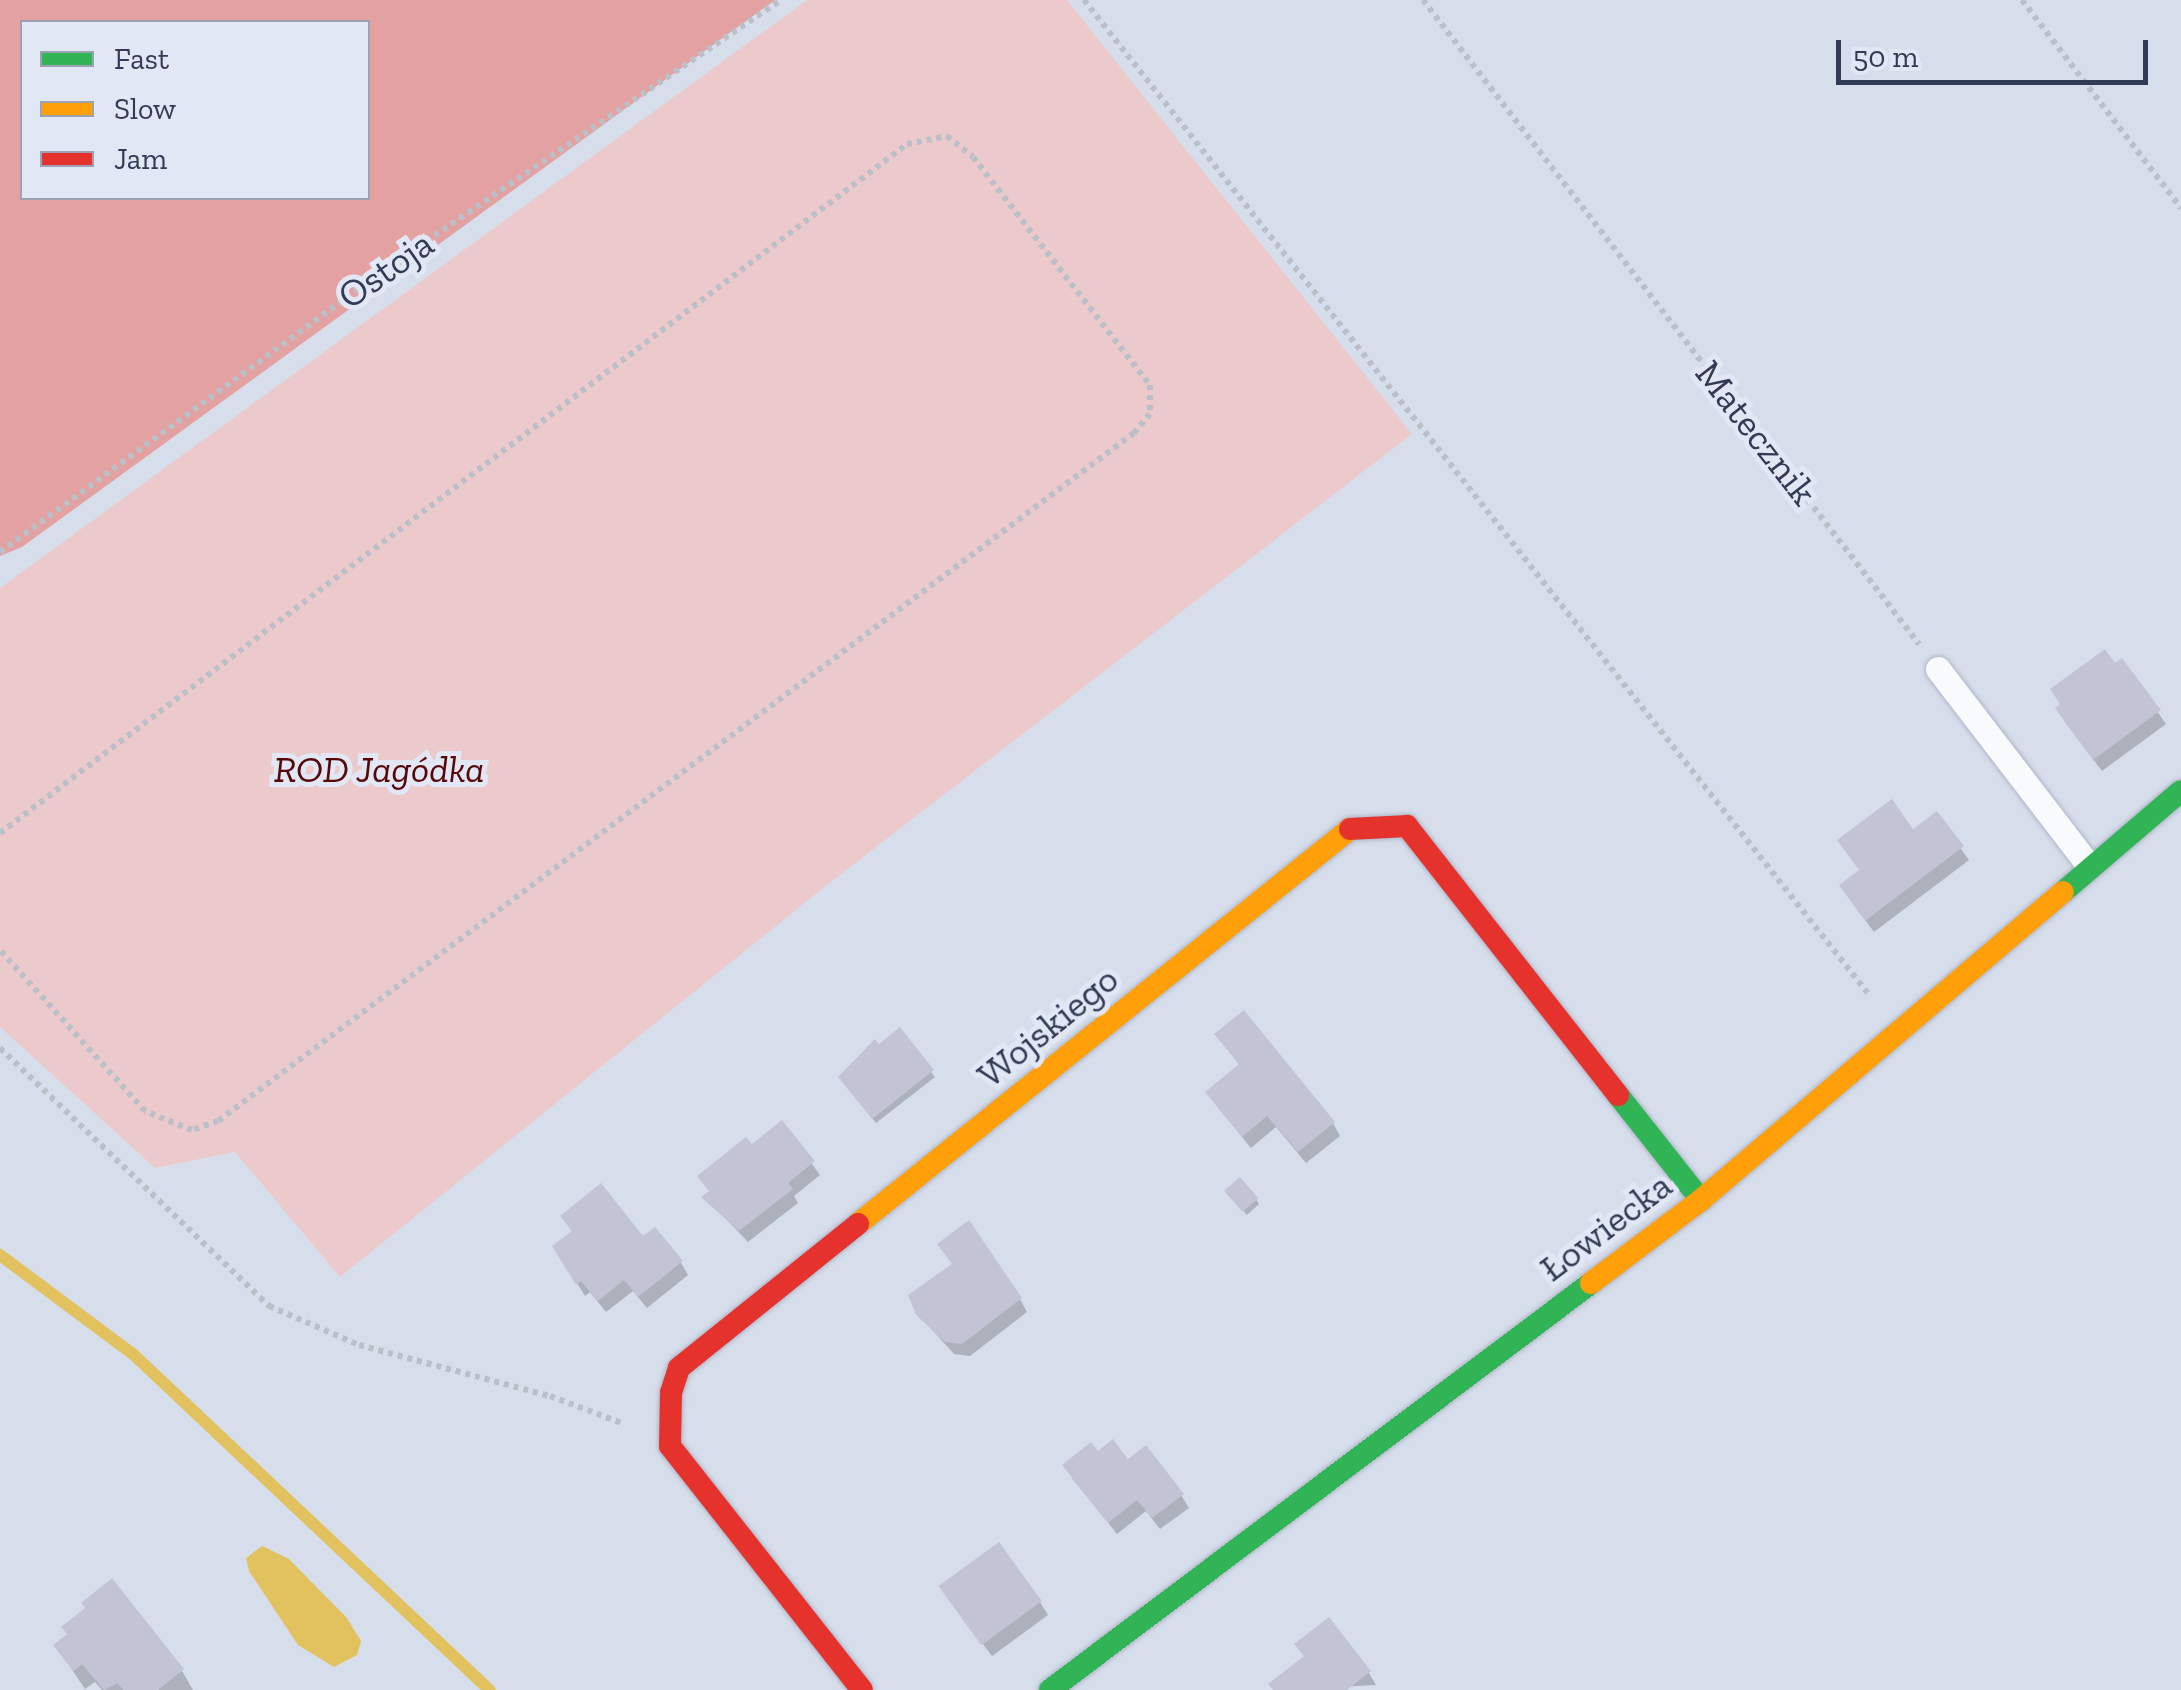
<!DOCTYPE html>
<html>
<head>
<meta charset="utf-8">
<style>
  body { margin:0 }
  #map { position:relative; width:2181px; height:1690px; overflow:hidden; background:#d7deeb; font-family:"Zilla Slab",serif }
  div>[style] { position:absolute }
  .green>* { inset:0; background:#eccacb }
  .forest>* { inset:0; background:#e3a2a1 }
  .water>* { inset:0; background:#e2c15f }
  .shadow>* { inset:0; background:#0003 }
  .stream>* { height:12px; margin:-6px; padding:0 6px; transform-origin:6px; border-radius:6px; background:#e2c15f }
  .building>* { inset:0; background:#c2c4d6; transform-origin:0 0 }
  .path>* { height:6px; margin-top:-3px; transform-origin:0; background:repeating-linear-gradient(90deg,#bbbfc7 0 5px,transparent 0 10px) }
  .roads { filter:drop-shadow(0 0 2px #afb6c8) drop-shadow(0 0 2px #afb6c8) }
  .lane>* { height:25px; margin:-12.5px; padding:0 12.5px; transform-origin:12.5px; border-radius:12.5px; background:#f9fafc }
  .fast>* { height:22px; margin:-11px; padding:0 11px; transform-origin:11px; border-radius:11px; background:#30b455 }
  .slow>* { height:22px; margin:-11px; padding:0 11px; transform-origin:11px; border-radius:11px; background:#ff9f0a }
  .jam>* { height:22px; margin:-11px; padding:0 11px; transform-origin:11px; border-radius:11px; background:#e5322d }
  span { translate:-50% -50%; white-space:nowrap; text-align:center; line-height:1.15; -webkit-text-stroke:10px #e1e7f4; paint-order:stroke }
  .street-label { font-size:38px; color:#313b55 }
  .park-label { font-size:38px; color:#580708; font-style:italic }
  .legend { position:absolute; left:20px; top:20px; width:350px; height:180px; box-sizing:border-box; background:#e1e7f4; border:2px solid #9ba2b4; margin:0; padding:12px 18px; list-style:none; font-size:30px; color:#313b55 }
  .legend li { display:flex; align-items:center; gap:20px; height:50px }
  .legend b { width:50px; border:2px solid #9ba2b4 }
  .scale { position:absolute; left:1836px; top:40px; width:312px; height:45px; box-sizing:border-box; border:5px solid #313b55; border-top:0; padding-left:12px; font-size:30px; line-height:35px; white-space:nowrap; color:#313b55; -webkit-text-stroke:8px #e1e7f4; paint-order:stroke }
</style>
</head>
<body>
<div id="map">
  <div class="green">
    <i style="clip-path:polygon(807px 0,1067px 0,1412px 434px,828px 884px,340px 1277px,235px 1152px,155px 1168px,0 1027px,0 588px)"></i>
  </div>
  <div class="forest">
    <i style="clip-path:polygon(evenodd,0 0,775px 0,22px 547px,0 556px,0 0,22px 22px,368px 22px,368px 198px,22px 198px,22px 22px)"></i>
  </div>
  <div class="water">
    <i style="clip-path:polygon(262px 1546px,289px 1559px,346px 1617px,361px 1641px,357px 1655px,334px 1667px,298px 1645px,249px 1571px,246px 1558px)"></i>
  </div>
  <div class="shadow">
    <i style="clip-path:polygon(2122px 661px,2166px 724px,2102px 771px,2065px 722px)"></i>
    <i style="clip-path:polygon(1936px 815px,1969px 860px,1874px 932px,1849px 898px,1861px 871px)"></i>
    <i style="clip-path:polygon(1217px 1035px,1333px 1123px,1340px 1136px,1306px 1163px,1276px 1127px,1251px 1148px,1216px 1105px,1240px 1066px)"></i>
    <i style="clip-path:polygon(931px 1072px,935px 1077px,876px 1123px,844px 1083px)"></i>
    <i style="clip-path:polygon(782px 1123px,820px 1175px,794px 1196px,798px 1203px,748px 1242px,705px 1197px)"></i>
    <i style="clip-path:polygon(1231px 1196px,1256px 1199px,1259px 1204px,1247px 1215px)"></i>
    <i style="clip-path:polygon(563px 1217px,642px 1240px,681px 1263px,688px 1275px,647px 1308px,633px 1291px,606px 1312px,590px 1292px,585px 1296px,555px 1247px,573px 1233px)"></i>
    <i style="clip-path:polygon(1020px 1299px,1027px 1312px,970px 1356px,954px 1354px,918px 1314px)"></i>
    <i style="clip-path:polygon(1128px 1462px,1181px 1495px,1189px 1508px,1160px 1529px,1146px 1511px,1117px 1534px,1072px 1478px)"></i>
    <i style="clip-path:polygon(951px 1602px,1040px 1602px,1048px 1615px,992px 1656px)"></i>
    <i style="clip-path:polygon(56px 1646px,182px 1671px,193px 1690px,102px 1690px,95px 1682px,85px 1689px)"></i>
    <i style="clip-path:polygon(1305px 1658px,1369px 1673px,1376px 1685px,1275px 1690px)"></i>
  </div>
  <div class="stream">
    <i style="left:0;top:1255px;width:166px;rotate:36.7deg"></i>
    <i style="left:133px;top:1354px;width:490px;rotate:43.3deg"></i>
  </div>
  <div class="building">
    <i style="clip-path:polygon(2105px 649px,2115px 663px,2122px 658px,2161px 710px,2093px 760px,2055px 708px,2060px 704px,2050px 689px)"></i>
    <i style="clip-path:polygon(1892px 799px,1913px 829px,1937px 811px,1964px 846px,1865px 921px,1839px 885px,1859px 870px,1837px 840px)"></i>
    <i style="clip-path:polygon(1244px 1010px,1335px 1122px,1298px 1152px,1267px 1116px,1242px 1137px,1205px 1092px,1239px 1064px,1214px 1034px)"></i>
    <i style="clip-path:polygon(900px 1027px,934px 1070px,872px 1119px,838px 1077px,875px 1039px,879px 1044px)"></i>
    <i style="clip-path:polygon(782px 1120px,815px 1161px,788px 1183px,793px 1189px,739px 1231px,701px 1197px,709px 1191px,697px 1176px,746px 1137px,752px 1144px)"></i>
    <i style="left:1240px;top:1177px;width:28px;height:21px;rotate:49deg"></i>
    <i style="clip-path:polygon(601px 1183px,643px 1236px,655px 1227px,683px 1261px,638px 1297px,624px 1280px,598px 1301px,581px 1281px,576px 1285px,552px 1246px,572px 1231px,560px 1216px)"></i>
    <i style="clip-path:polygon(969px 1220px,1022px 1298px,962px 1344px,945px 1342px,916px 1315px,908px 1295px,952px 1264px,937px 1244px)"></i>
    <i style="clip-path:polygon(1113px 1439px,1128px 1459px,1146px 1445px,1184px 1494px,1152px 1518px,1137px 1500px,1108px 1523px,1062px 1465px,1091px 1442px,1098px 1451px)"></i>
    <i style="left:999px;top:1542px;width:73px;height:75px;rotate:54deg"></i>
    <i style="clip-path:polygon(112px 1578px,184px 1669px,158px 1690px,123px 1690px,118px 1683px,104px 1690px,82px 1664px,73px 1671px,53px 1645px,67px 1634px,61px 1627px,85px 1608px,81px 1603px)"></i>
    <i style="clip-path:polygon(1329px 1617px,1371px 1671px,1347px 1690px,1273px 1690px,1268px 1684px,1304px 1656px,1294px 1644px)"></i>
  </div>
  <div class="path">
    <i style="left:1084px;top:0;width:1269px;rotate:51.72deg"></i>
    <i style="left:1423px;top:0;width:813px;rotate:52.4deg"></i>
    <i style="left:2022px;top:0;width:262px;rotate:52.6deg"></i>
    <i style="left:0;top:552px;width:478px;rotate:-36.3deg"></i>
    <i style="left:385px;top:269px;width:479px;rotate:-34.2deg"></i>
    <i style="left:0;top:833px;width:1139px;rotate:-37.22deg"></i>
    <i style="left:907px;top:144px;width:41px;rotate:-11.3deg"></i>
    <i style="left:947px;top:136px;width:33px;rotate:39deg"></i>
    <i style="left:973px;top:157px;width:289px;rotate:52.2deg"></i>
    <i style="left:1150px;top:385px;width:29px;rotate:90deg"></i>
    <i style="left:1150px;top:414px;width:25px;rotate:130deg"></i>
    <i style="left:1134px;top:433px;width:1146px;rotate:143.09deg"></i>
    <i style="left:218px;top:1121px;width:28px;rotate:161deg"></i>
    <i style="left:192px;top:1130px;width:51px;rotate:-158deg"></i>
    <i style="left:145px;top:1111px;width:217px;rotate:-132deg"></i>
    <i style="left:0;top:1048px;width:373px;rotate:43.8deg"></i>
    <i style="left:269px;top:1306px;width:98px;rotate:23.4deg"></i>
    <i style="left:359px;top:1345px;width:198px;rotate:15deg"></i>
    <i style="left:550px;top:1396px;width:79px;rotate:20.7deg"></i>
  </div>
  <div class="roads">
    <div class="lane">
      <i style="left:1938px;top:669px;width:248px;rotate:52.5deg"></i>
    </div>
    <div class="fast">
      <i style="left:2063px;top:892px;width:155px;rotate:-40.6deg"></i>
      <i style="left:1618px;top:1095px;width:134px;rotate:51.7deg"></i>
      <i style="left:1050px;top:1690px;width:677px;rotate:-36.95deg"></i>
    </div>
    <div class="slow">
      <i style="left:858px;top:1224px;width:631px;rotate:-38.76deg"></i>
      <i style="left:1591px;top:1283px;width:138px;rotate:-37deg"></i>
      <i style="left:1701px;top:1200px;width:475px;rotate:-40.4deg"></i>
    </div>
    <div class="jam">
      <i style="left:1350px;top:829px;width:57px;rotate:-3deg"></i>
      <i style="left:1407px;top:826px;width:342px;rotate:51.9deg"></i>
      <i style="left:858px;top:1224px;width:230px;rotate:141.2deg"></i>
      <i style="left:679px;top:1368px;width:26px;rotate:108deg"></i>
      <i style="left:671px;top:1393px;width:53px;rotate:91.1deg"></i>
      <i style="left:670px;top:1446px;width:310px;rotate:51.8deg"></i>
    </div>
  </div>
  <div class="street-label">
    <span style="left:386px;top:270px;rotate:-35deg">Ostoja</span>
    <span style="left:1756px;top:433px;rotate:52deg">Matecznik</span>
    <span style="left:1048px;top:1027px;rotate:-39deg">Wojskiego</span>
    <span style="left:1606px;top:1227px;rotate:-37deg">Łowiecka</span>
  </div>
  <div class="park-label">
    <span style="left:379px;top:770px">ROD Jagódka</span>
  </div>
  <ul class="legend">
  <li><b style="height:12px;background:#30b455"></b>Fast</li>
  <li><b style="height:12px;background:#ff9f0a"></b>Slow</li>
  <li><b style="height:12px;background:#e5322d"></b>Jam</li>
  </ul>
  <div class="scale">50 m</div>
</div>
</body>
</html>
